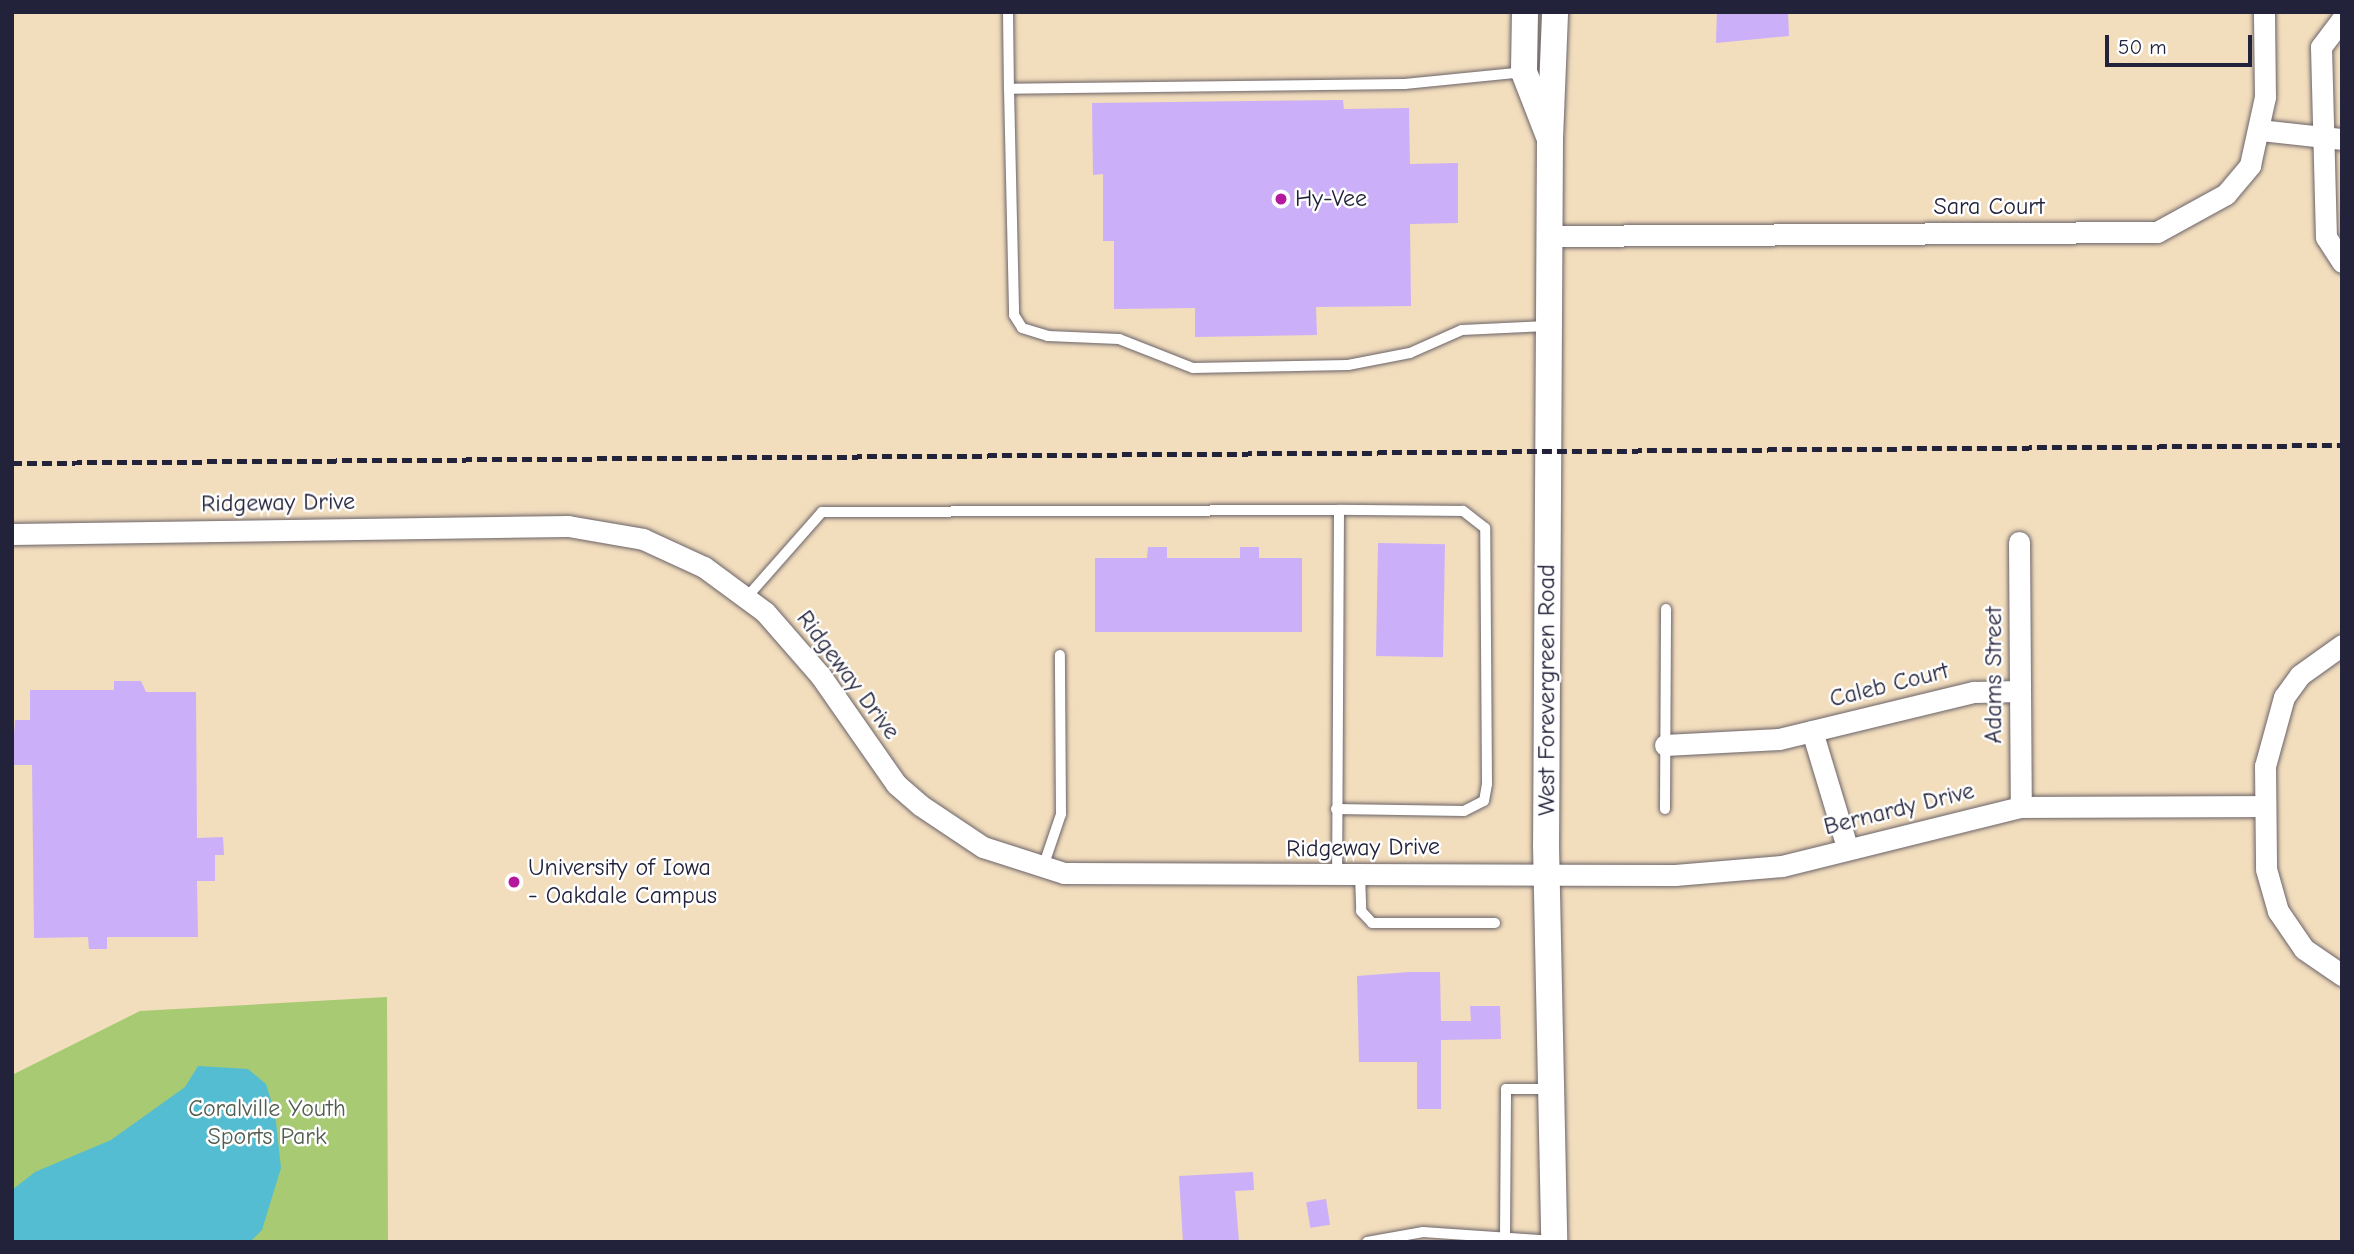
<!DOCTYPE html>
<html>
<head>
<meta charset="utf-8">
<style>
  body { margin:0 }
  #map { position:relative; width:2354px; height:1254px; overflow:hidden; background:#f2ddbd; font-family:"Comic Neue",sans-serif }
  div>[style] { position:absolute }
  .green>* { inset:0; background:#a7ca73 }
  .water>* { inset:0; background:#54bdd1 }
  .building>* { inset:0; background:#ccaff9; transform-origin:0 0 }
  .roads { filter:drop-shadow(0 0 2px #6b6368) drop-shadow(0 0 2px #6b6368) }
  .service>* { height:10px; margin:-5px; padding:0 5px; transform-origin:5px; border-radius:5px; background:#fff }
  .minor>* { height:21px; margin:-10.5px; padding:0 10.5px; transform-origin:10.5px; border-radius:10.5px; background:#fff }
  .tertiary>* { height:26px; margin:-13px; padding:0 13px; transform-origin:13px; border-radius:13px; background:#fff }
  .rail>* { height:5px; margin-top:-2.5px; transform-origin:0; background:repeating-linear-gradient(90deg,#22223b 0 10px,transparent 0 15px) }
  .dots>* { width:19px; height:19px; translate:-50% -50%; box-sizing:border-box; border:4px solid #fff; border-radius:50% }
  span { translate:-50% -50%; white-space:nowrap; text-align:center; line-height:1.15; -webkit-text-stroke:5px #fff; paint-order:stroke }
  .poi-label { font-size:24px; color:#22223b }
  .left { translate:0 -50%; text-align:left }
  .street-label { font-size:24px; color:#22223b }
  .park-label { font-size:24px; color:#515d4f }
  .frame { position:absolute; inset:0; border:14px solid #22223b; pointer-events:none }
  .scale { position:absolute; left:2105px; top:35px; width:147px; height:32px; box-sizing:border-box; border:4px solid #22223b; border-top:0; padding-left:9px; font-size:21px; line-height:24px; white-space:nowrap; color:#22223b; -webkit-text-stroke:5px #fff; paint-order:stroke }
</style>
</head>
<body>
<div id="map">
  <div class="green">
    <i style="clip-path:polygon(387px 997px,388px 1242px,12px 1242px,12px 1075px,140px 1011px)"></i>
  </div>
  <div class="water">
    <i style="clip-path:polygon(198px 1066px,248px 1069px,266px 1084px,275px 1113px,281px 1168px,262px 1230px,250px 1242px,12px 1242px,12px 1190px,35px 1172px,111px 1140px,185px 1087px)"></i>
  </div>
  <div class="building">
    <i style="clip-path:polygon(1717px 12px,1788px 12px,1789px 36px,1716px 43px)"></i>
    <i style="clip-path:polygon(1343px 100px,1344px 109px,1409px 108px,1410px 164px,1458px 163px,1458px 223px,1410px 224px,1411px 306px,1316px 307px,1317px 335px,1195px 337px,1195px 308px,1114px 309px,1114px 241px,1103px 241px,1103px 174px,1093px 175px,1092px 103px)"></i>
    <i style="left:1378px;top:543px;width:67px;height:113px;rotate:1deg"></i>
    <i style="clip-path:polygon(1148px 547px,1167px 547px,1167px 558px,1240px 558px,1240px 547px,1259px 547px,1259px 558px,1302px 558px,1302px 632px,1095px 632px,1095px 558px,1147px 558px)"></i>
    <i style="clip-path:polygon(114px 681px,141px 681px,146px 692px,196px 692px,197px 838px,223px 837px,224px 855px,215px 855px,215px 881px,197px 881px,198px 937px,107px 937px,107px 949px,89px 949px,88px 937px,34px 938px,32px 765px,12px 765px,15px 720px,30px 720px,30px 690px,114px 690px)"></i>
    <i style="clip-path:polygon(1409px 972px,1440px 972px,1441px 1021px,1471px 1021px,1470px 1006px,1500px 1006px,1501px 1039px,1441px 1040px,1441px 1109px,1417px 1109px,1417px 1062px,1359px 1062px,1357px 976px)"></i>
    <i style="clip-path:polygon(1253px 1172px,1254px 1190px,1235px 1191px,1239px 1242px,1183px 1242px,1179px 1176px)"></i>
    <i style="left:1326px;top:1199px;width:26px;height:20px;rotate:81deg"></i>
  </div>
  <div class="roads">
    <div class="service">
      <i style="left:1008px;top:12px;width:77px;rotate:89.3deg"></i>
      <i style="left:1525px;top:72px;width:121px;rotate:174.3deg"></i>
      <i style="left:1405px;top:84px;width:396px;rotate:179.3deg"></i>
      <i style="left:1009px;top:89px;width:226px;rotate:88.7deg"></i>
      <i style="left:1014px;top:315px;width:15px;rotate:58deg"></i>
      <i style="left:1022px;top:328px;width:27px;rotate:17deg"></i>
      <i style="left:1048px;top:336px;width:71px;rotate:2.4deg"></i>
      <i style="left:1119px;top:339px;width:79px;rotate:21.4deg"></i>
      <i style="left:1193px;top:368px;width:155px;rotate:-1.1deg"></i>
      <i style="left:1348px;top:365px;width:63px;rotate:-11deg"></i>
      <i style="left:1410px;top:353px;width:57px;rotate:-23.9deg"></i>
      <i style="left:1462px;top:330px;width:85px;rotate:-2.7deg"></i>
      <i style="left:747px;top:597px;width:113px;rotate:-48.6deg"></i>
      <i style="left:822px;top:512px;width:517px;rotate:-0.22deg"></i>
      <i style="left:1339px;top:510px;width:364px;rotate:90.3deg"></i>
      <i style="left:1336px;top:809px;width:128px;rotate:0.9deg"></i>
      <i style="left:1464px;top:811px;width:22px;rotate:-27deg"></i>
      <i style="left:1484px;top:801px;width:17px;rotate:-80deg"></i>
      <i style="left:1487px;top:784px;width:256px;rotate:-90.4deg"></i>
      <i style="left:1485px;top:528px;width:28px;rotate:-142deg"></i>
      <i style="left:1463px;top:511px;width:124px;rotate:-179.5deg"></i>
      <i style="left:1665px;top:809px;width:200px;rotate:-89.7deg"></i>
      <i style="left:1043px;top:867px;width:56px;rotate:-71.2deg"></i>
      <i style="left:1061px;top:814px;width:159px;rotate:-90.4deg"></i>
      <i style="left:1360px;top:874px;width:37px;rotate:88deg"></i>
      <i style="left:1361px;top:911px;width:16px;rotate:47deg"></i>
      <i style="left:1372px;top:923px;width:123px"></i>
      <i style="left:1505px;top:1237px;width:148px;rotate:-89.6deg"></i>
      <i style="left:1506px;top:1089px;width:44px"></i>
      <i style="left:1367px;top:1242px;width:57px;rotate:-10.1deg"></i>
      <i style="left:1423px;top:1232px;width:131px;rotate:3.9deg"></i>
    </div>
    <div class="minor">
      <i style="left:2342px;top:19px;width:35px;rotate:127deg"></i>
      <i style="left:2321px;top:47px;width:190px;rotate:88.5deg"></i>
      <i style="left:2326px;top:237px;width:30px;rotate:57deg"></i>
      <i style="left:2260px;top:130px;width:82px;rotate:6.3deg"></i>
      <i style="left:1549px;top:236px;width:608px;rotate:-0.38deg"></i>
      <i style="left:2157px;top:232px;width:79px;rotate:-28.8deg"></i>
      <i style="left:2226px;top:194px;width:38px;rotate:-50deg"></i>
      <i style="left:2250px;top:165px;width:70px;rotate:-77.6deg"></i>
      <i style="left:2265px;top:97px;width:85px;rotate:-90.7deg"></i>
      <i style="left:12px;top:534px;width:556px;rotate:-0.82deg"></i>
      <i style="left:568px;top:526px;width:76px;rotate:9.8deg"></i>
      <i style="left:643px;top:539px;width:67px;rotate:24.7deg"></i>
      <i style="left:704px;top:567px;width:76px;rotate:36.4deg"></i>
      <i style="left:765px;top:612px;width:84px;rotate:48.9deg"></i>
      <i style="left:820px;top:675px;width:133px;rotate:55.1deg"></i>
      <i style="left:896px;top:784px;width:32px;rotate:41deg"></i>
      <i style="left:920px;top:805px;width:76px;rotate:33.7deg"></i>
      <i style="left:983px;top:847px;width:85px;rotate:17.8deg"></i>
      <i style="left:1064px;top:873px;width:611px;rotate:0.19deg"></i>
      <i style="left:1675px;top:875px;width:107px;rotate:-4.8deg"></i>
      <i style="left:1782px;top:866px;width:246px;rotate:-13.9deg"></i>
      <i style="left:2021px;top:807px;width:244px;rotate:-0.2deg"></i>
      <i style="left:2019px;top:542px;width:265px;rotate:89.6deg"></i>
      <i style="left:2342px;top:645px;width:52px;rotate:144.5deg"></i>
      <i style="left:2300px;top:675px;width:27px;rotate:126deg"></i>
      <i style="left:2284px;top:697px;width:72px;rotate:105.4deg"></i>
      <i style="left:2265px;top:766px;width:103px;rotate:89.4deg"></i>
      <i style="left:2266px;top:869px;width:44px;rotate:74.1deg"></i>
      <i style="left:2278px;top:911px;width:46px;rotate:55.6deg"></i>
      <i style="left:2304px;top:949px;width:46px;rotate:34.4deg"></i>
      <i style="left:1812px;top:731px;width:121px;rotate:73.2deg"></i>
      <i style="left:1665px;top:745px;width:114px;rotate:-3deg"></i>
      <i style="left:1779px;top:739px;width:201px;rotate:-13.6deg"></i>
      <i style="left:1974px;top:692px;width:46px;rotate:-1.2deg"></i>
    </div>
    <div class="tertiary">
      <i style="left:1525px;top:12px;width:60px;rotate:91deg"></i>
      <i style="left:1524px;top:72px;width:72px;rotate:68.8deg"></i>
      <i style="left:1550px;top:139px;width:127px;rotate:-87.7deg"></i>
      <i style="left:1550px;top:139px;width:706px;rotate:90.32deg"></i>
      <i style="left:1546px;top:845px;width:397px;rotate:88.8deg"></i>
    </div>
  </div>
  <div class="rail">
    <i style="left:12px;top:463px;width:2330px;rotate:-0.44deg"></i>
  </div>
  <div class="dots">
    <i style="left:1281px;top:199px;background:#b5179e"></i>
    <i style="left:514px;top:882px;background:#b5179e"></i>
  </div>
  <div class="poi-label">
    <span class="left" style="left:1295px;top:199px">Hy-Vee</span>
    <span class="left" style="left:528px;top:882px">University of Iowa<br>- Oakdale Campus</span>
  </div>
  <div class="street-label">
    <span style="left:1989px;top:207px">Sara Court</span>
    <span style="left:278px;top:503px;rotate:-1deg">Ridgeway Drive</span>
    <span style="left:848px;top:675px;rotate:53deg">Ridgeway Drive</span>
    <span style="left:1994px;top:675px;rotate:-90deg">Adams Street</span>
    <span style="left:1889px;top:685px;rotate:-14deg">Caleb Court</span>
    <span style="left:1547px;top:690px;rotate:-90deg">West Forevergreen Road</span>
    <span style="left:1899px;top:809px;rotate:-14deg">Bernardy Drive</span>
    <span style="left:1363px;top:848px;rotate:-1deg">Ridgeway Drive</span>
  </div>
  <div class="park-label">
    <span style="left:267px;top:1123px">Coralville Youth<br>Sports Park</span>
  </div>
  <div class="frame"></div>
  <div class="scale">50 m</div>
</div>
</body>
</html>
